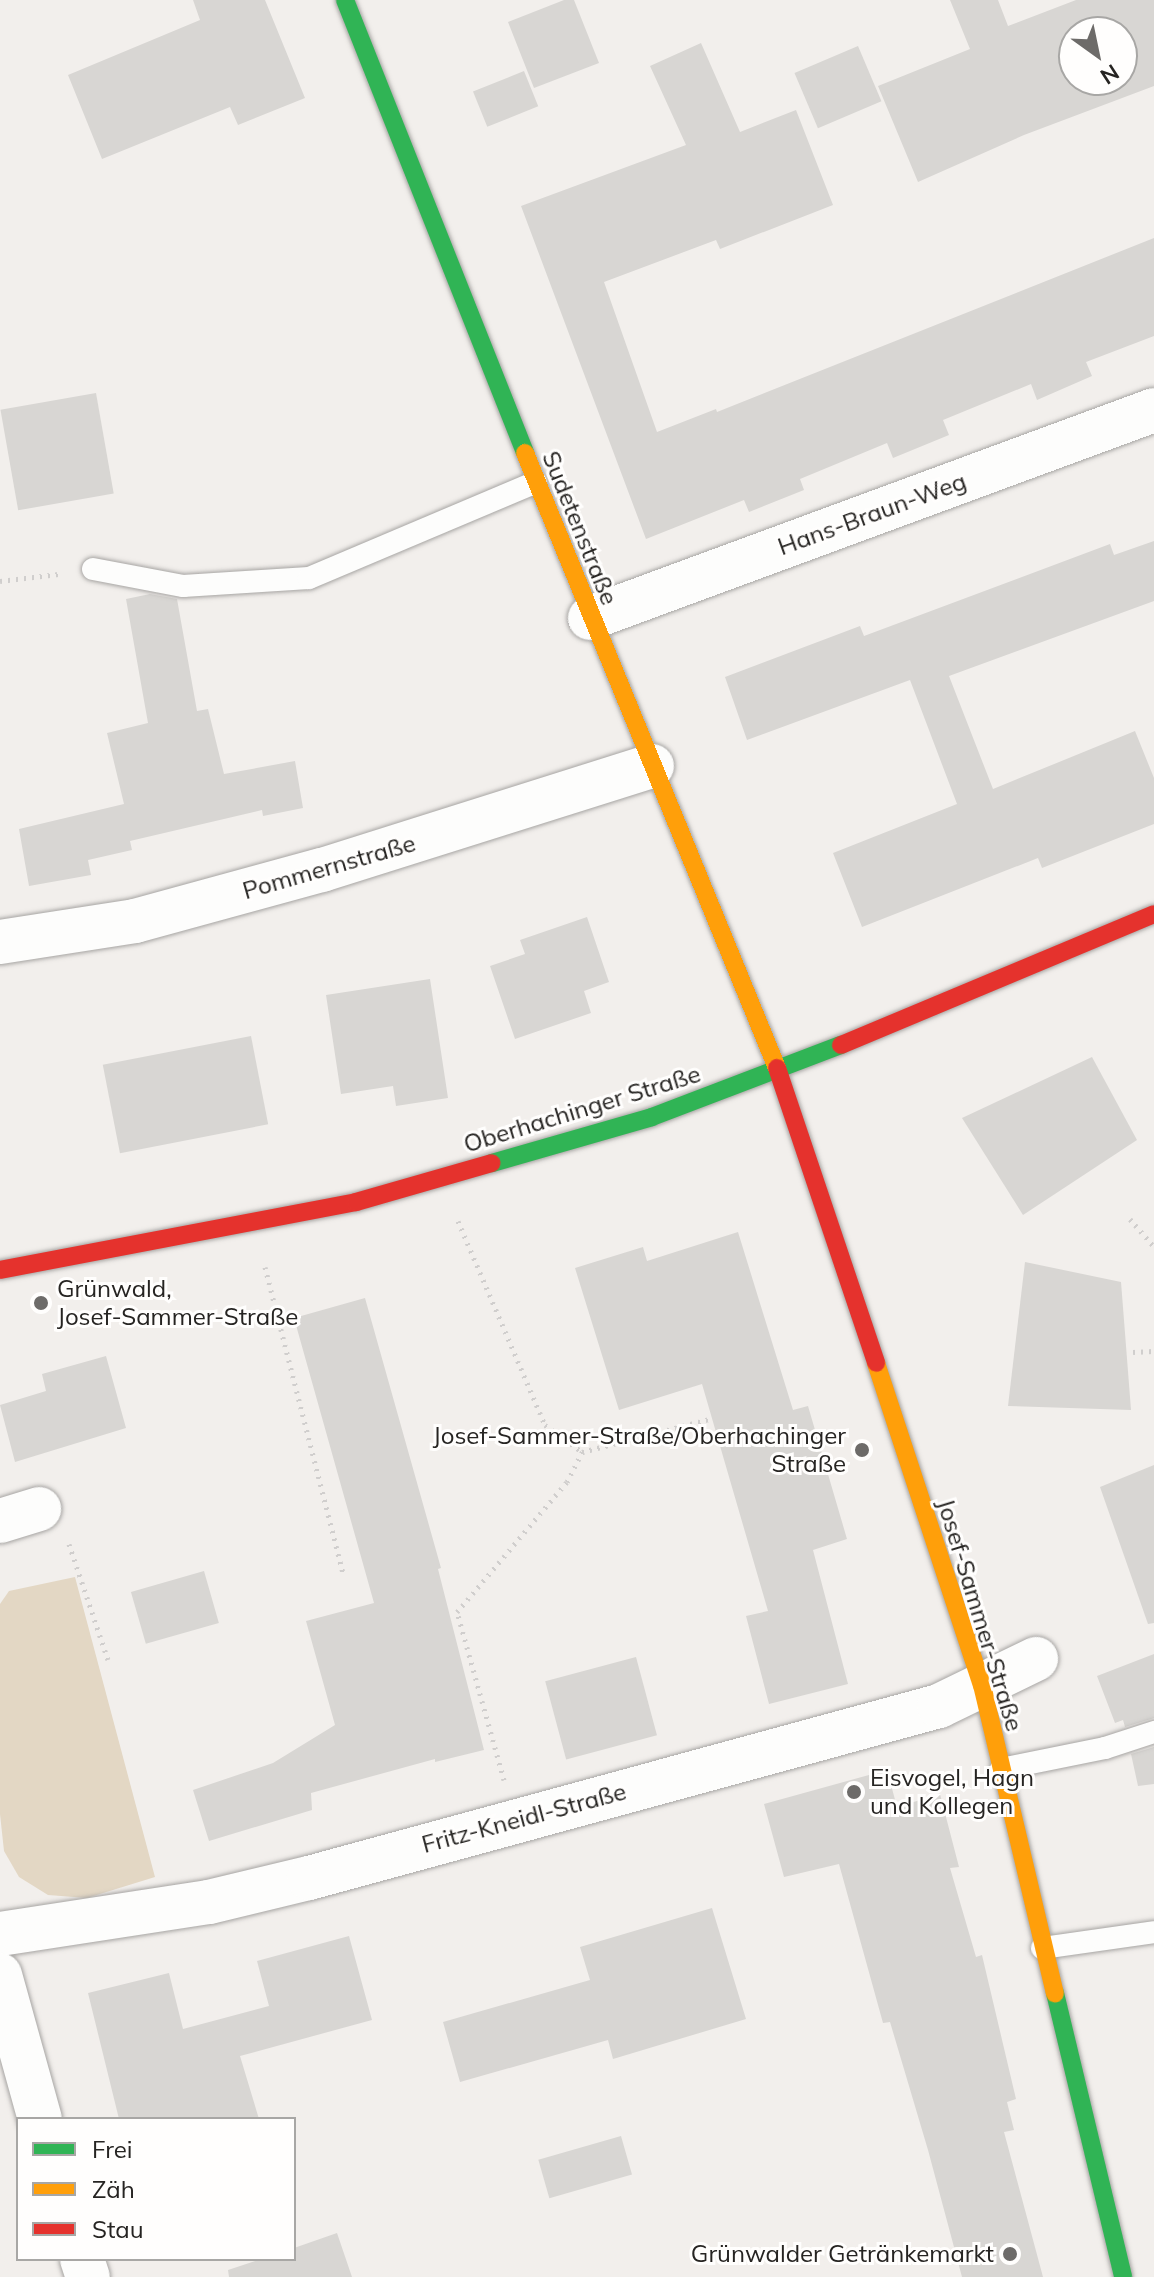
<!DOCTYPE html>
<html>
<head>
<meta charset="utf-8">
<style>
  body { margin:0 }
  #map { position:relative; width:1154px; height:2277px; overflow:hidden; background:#f2efec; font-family:Mulish,sans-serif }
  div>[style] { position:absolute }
  .green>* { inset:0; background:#e3d7c4 }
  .building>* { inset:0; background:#d8d6d3; transform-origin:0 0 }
  .path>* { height:5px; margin-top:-2.5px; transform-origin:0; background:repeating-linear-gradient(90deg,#d0cecd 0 2px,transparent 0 8px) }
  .roads { filter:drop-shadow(0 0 2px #a7a5a3) drop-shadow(0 0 2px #a7a5a3) }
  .lane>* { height:22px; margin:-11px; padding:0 11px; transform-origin:11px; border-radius:11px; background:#fdfdfc }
  .street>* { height:44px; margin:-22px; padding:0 22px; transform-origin:22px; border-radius:22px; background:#fdfdfc }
  .fast>* { height:18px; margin:-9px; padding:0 9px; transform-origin:9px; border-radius:9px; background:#30b455 }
  .slow>* { height:18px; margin:-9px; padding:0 9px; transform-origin:9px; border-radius:9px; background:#ff9f0a }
  .jam>* { height:18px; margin:-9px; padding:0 9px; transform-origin:9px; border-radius:9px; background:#e5322d }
  .dots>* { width:22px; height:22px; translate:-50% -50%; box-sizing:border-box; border:4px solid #fffefd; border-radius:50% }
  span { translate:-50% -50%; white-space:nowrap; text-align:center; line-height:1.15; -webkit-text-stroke:6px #fffefd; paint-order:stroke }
  .street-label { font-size:24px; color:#262422 }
  .poi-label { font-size:24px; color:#262422 }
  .left { translate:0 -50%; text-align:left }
  .right { translate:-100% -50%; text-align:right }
  .legend { position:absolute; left:16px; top:2117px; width:280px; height:144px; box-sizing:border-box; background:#fffefd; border:2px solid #a8a7a5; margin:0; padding:10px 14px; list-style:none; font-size:24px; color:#262422 }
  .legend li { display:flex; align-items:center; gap:16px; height:40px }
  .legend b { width:40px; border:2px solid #a8a7a5 }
  .north { position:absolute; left:1058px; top:16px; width:80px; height:80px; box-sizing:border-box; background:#fffefd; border:2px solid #a8a7a5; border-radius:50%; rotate:147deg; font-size:22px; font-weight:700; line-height:32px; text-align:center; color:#262422 }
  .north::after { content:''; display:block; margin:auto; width:28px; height:36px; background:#6d6b69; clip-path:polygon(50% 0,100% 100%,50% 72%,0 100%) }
</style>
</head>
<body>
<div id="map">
  <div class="green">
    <i style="clip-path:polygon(75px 1577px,155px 1877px,87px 1898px,48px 1895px,19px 1877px,4px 1851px,0 1814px,0 1604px,9px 1591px)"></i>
  </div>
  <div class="building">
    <i style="clip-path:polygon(193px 0,265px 0,305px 98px,238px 125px,230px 107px,102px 159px,68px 75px,200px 20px)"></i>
    <i style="clip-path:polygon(564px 0,574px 0,599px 63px,534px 88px,508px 22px)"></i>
    <i style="clip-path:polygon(evenodd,950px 0,998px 0,1008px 26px,1076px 0,1154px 0,1154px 86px,1024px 135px,918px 182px,878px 86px,970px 49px,950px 0,1074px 32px,1122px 32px,1122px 80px,1074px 80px,1074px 32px)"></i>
    <i style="clip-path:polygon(701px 43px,740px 132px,796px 110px,833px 205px,720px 249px,716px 240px,604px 282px,657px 432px,716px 409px,717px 412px,1154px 238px,1154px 336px,1086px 362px,1092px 376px,1037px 400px,1031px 384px,943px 420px,949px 435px,893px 458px,887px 443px,800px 479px,804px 490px,749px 512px,744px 500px,646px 539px,521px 206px,686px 145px,650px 66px)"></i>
    <i style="left:858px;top:46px;width:60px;height:69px;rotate:67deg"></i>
    <i style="left:524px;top:71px;width:38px;height:55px;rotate:68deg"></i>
    <i style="left:96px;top:393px;width:102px;height:97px;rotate:80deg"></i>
    <i style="clip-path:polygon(1154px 541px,1154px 601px,949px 676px,993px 789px,1135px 731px,1154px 778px,1154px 824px,1042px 868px,1038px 858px,862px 927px,833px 853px,957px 804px,910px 680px,747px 740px,725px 677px,860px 626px,864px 636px,1110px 544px,1114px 555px)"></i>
    <i style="clip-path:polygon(150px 594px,177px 599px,197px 711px,208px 709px,224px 774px,295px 761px,303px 808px,263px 816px,262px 810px,130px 841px,132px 850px,88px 860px,91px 875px,29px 886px,19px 829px,124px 804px,107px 733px,148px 723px,126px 599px)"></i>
    <i style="clip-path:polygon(587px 917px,609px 982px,584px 991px,591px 1013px,515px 1039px,490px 966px,525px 954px,520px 940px)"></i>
    <i style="clip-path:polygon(430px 979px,448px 1098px,396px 1106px,393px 1086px,341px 1094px,326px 995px)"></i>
    <i style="left:251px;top:1036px;width:90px;height:151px;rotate:79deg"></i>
    <i style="clip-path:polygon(1092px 1057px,1137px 1140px,1023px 1215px,962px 1118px)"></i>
    <i style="clip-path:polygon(738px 1232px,793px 1410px,808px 1406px,847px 1539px,813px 1550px,848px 1684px,769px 1704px,746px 1616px,768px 1611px,702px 1384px,619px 1410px,575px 1268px,643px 1247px,647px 1261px)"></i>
    <i style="clip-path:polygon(1025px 1262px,1121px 1282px,1131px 1410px,1008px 1406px)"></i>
    <i style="clip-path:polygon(365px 1298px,441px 1568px,438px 1569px,484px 1750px,435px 1762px,435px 1759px,311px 1793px,312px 1810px,209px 1841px,193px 1790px,273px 1763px,335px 1725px,306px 1621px,374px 1603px,294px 1318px)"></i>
    <i style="clip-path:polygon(106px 1356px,126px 1428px,15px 1462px,0 1405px,46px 1391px,42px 1374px)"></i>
    <i style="clip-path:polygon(1154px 1465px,1154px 1623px,1148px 1624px,1100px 1487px)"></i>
    <i style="left:204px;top:1571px;width:54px;height:76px;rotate:74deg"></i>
    <i style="clip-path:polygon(1154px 1654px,1154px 1718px,1125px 1727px,1123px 1720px,1115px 1723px,1097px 1676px)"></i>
    <i style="left:636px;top:1657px;width:81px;height:94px;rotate:75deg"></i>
    <i style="clip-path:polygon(1154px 1747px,1154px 1784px,1138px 1786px,1131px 1754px)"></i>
    <i style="clip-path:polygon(887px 1770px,897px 1807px,940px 1794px,959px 1867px,950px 1868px,976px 1957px,982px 1955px,1016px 2099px,1007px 2102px,1014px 2130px,1004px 2132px,1043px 2277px,962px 2277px,928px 2150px,890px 2022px,883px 2023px,839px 1864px,784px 1877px,764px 1804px)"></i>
    <i style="clip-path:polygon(712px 1908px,746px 2019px,613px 2059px,608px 2040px,460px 2082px,443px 2022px,590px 1980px,580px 1947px)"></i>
    <i style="clip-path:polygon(349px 1936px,372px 2020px,240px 2056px,259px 2119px,119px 2119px,88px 1993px,169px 1973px,183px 2029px,269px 2006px,257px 1961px)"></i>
    <i style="left:621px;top:2136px;width:40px;height:86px;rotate:74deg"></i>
    <i style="clip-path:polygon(337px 2233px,352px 2277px,229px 2277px,228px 2270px,261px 2259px,294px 2259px,294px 2248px)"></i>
  </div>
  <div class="path">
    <i style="left:0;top:581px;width:59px;rotate:-6.8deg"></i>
    <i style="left:1130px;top:1219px;width:37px;rotate:49deg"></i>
    <i style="left:458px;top:1221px;width:222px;rotate:66.9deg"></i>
    <i style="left:545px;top:1425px;width:46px;rotate:36.1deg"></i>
    <i style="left:265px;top:1267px;width:319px;rotate:75.7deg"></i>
    <i style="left:1133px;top:1352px;width:21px;rotate:-3deg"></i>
    <i style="left:69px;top:1544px;width:122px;rotate:71.4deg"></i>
    <i style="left:504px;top:1780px;width:174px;rotate:-105.6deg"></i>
    <i style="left:457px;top:1612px;width:170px;rotate:-49.8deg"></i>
    <i style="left:567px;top:1482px;width:34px;rotate:-63deg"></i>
    <i style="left:582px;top:1452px;width:135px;rotate:-14.5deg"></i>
  </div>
  <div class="roads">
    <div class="lane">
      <i style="left:93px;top:569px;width:92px;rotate:10.7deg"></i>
      <i style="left:183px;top:586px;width:126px;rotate:-3.6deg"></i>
      <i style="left:309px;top:578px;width:246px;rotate:-22.9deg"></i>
      <i style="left:1001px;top:1769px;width:106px;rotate:-11.4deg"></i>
      <i style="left:1105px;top:1748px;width:52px;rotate:-18.1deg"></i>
      <i style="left:1042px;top:1948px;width:113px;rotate:-8.1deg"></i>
    </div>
    <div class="street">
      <i style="left:590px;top:618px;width:601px;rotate:-20.24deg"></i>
      <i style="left:0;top:942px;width:137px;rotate:-8.8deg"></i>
      <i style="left:135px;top:921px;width:194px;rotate:-15.3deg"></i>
      <i style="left:322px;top:870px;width:346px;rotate:-17.5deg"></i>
      <i style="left:0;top:1521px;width:41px;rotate:-17.1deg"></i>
      <i style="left:0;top:1934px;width:211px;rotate:-8.7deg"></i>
      <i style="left:209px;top:1902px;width:103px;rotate:-13.5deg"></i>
      <i style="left:309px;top:1878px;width:653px;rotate:-15.27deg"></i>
      <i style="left:939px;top:1706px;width:108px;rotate:-25.9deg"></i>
      <i style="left:0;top:1975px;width:149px;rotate:74.5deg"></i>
      <i style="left:82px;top:2259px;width:19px;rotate:72deg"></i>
    </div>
    <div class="fast">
      <i style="left:345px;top:0;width:487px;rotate:68.3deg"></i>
      <i style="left:492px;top:1163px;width:166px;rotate:-16deg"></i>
      <i style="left:652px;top:1117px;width:202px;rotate:-20.9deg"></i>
      <i style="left:1055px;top:1993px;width:292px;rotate:76.5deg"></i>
    </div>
    <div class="slow">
      <i style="left:525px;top:453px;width:665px;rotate:67.72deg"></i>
      <i style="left:876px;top:1363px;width:339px;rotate:71.8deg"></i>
      <i style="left:982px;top:1685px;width:317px;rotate:76.7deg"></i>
    </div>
    <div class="jam">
      <i style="left:841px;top:1045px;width:339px;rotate:-22.7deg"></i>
      <i style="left:777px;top:1068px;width:311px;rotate:71.4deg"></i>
      <i style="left:0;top:1270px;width:362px;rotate:-10.8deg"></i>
      <i style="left:356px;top:1202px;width:141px;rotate:-16deg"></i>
    </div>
  </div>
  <div class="dots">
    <i style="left:41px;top:1303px;background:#6d6b69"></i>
    <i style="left:862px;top:1450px;background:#6d6b69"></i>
    <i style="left:854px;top:1792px;background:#6d6b69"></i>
    <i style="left:1010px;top:2254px;background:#6d6b69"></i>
  </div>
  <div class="street-label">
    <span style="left:872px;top:514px;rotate:-20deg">Hans-Braun-Weg</span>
    <span style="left:580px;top:528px;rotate:68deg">Sudetenstraße</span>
    <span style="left:329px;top:867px;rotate:-16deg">Pommernstraße</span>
    <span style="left:582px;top:1109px;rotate:-17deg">Oberhachinger Straße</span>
    <span style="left:980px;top:1615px;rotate:73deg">Josef-Sammer-Straße</span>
    <span style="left:524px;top:1818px;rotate:-15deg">Fritz-Kneidl-Straße</span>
  </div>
  <div class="poi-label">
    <span class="left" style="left:57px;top:1303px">Grünwald,<br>Josef-Sammer-Straße</span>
    <span class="right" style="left:846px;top:1450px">Josef-Sammer-Straße/Oberhachinger<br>Straße</span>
    <span class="left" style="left:870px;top:1792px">Eisvogel, Hagn<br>und Kollegen</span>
    <span class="right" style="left:994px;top:2254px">Grünwalder Getränkemarkt</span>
  </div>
  <ul class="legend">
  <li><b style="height:10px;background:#30b455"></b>Frei</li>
  <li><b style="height:10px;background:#ff9f0a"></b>Zäh</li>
  <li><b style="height:10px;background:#e5322d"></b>Stau</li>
  </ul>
  <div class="north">N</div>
</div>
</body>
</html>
